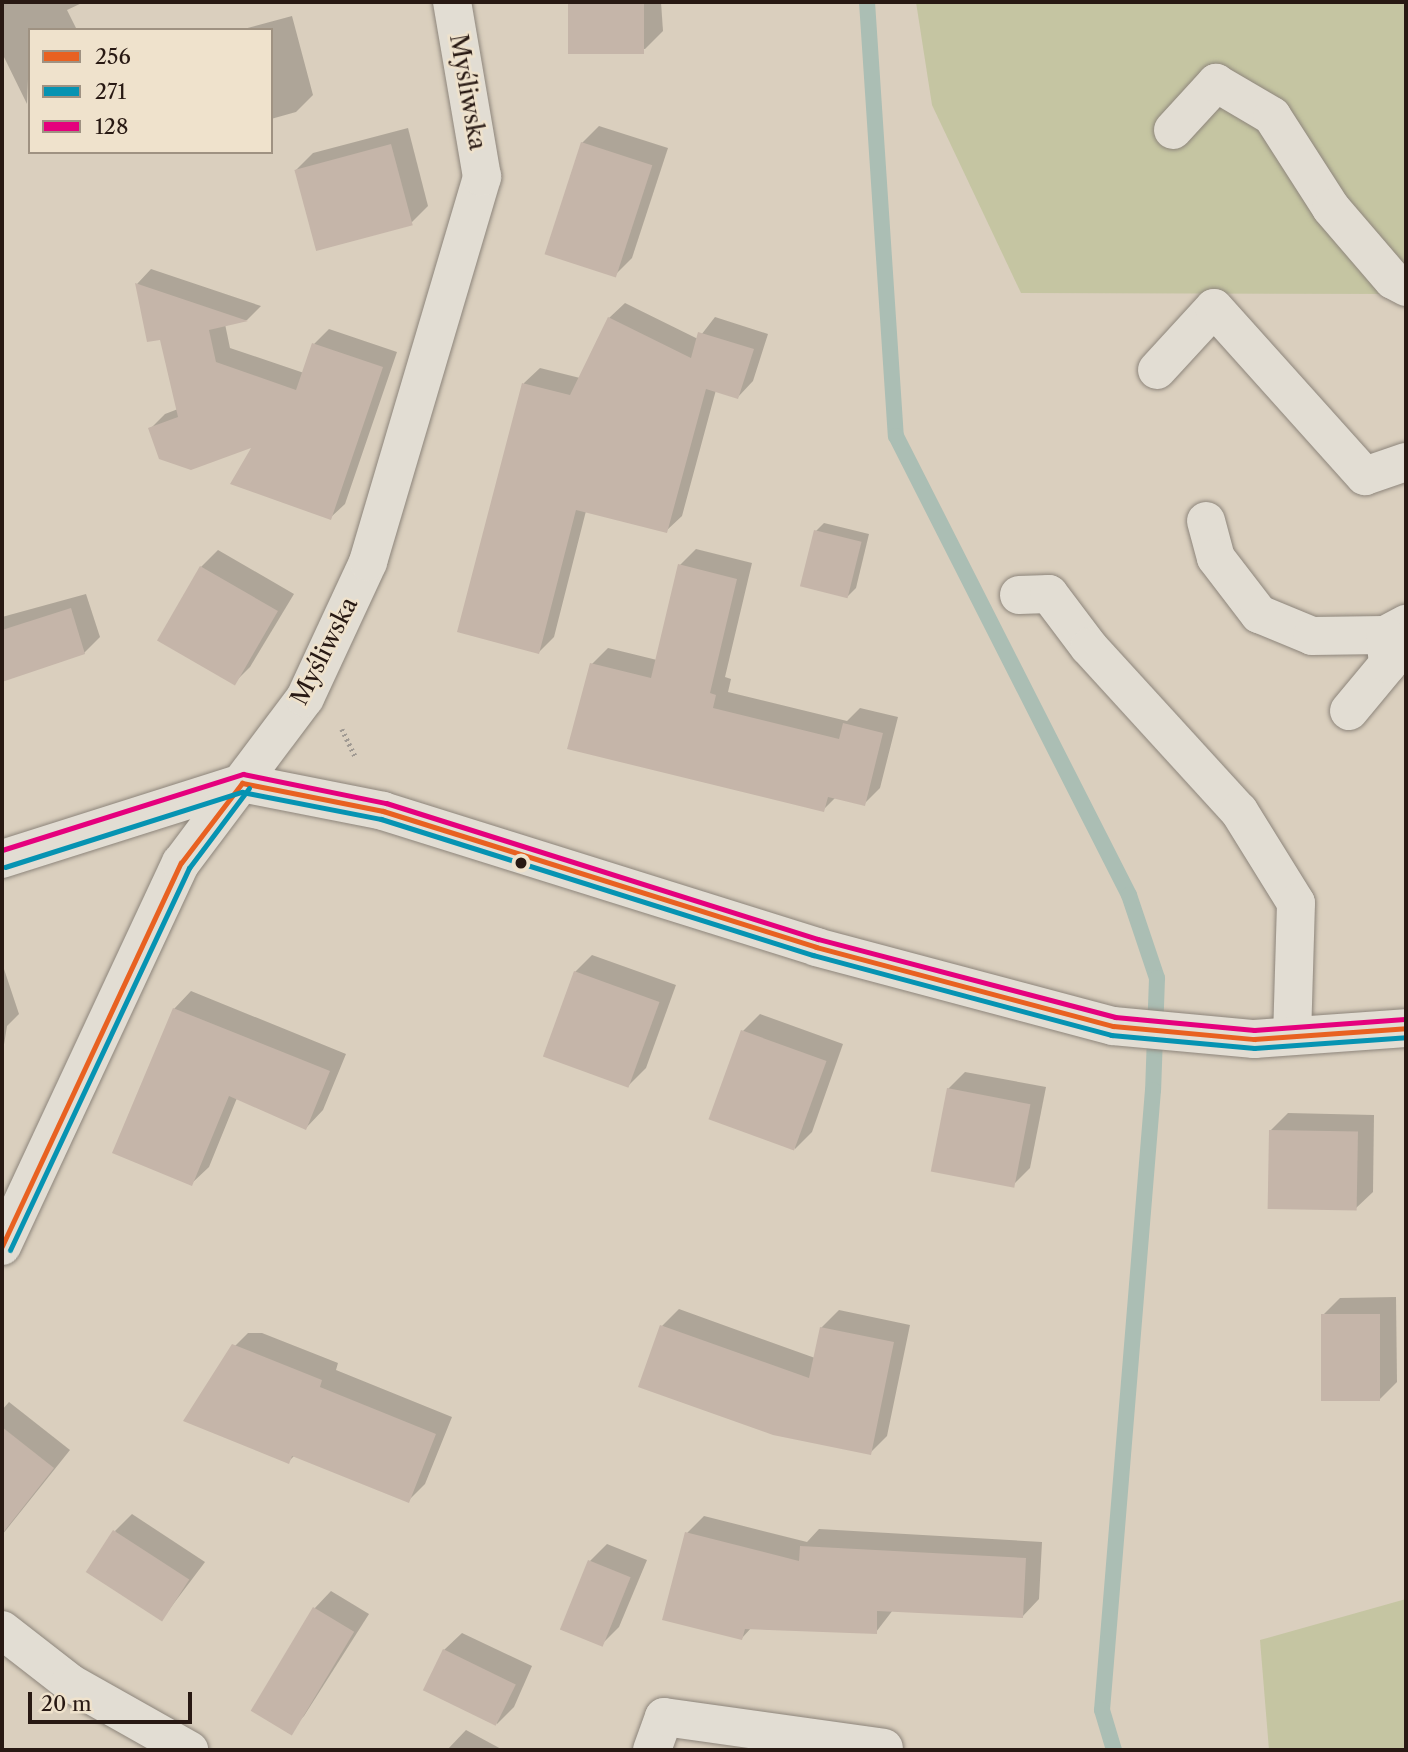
<!DOCTYPE html>
<html>
<head>
<meta charset="utf-8">
<style>
  body { margin:0 }
  #map { position:relative; width:1408px; height:1752px; overflow:hidden; background:#dacfbe; font-family:"Libre Caslon Text",serif }
  div>[style] { position:absolute }
  .green>* { inset:0; background:#c5c5a2 }
  .shadow>* { inset:0; background:#0003 }
  .stream>* { height:16px; margin:-8px; padding:0 8px; transform-origin:8px; border-radius:8px; background:#abbeb4 }
  .building>* { inset:0; background:#c5b5a9; transform-origin:0 0 }
  .path>* { height:4.5px; margin-top:-2.25px; transform-origin:0; background:repeating-linear-gradient(90deg,#a09a93 0 2px,transparent 0 5.5px) }
  .roads { filter:drop-shadow(0 0 2px #8d857b) drop-shadow(0 0 2px #8d857b) }
  .minor>* { height:38px; margin:-19px; padding:0 19px; transform-origin:19px; border-radius:19px; background:#e2ddd3 }
  .bus-1>* { height:5px; margin:-2.5px; padding:0 2.5px; transform-origin:2.5px; border-radius:2.5px; background:#e86121 }
  .bus-2>* { height:5px; margin:-2.5px; padding:0 2.5px; transform-origin:2.5px; border-radius:2.5px; background:#0693b2 }
  .bus-3>* { height:5px; margin:-2.5px; padding:0 2.5px; transform-origin:2.5px; border-radius:2.5px; background:#e5007d }
  .dots>* { width:19px; height:19px; translate:-50% -50%; box-sizing:border-box; border:4px solid #efe2cc; border-radius:50% }
  span { translate:-50% -50%; white-space:nowrap; text-align:center; line-height:1.15; -webkit-text-stroke:5px #efe2cc; paint-order:stroke }
  .street-label { font-size:24px; color:#281913 }
  .frame { position:absolute; inset:0; border:4px solid #281913; pointer-events:none }
  .legend { position:absolute; left:28px; top:28px; width:245px; height:126px; box-sizing:border-box; background:#efe2cc; border:2px solid #9f9282; margin:0; padding:9px 12px; list-style:none; font-size:21px; color:#281913 }
  .legend li { display:flex; align-items:center; gap:14px; height:35px }
  .legend b { width:35px; border:2px solid #9f9282 }
  .scale { position:absolute; left:28px; top:1692px; width:164px; height:32px; box-sizing:border-box; border:4px solid #281913; border-top:0; padding-left:9px; font-size:21px; line-height:24px; white-space:nowrap; color:#281913; -webkit-text-stroke:5px #efe2cc; paint-order:stroke }
</style>
</head>
<body>
<div id="map">
  <div class="green">
    <i style="clip-path:polygon(916px 2px,1406px 2px,1406px 294px,1021px 293px,932px 105px)"></i>
    <i style="clip-path:polygon(1406px 1599px,1406px 1750px,1269px 1750px,1260px 1640px)"></i>
  </div>
  <div class="shadow">
    <i style="clip-path:polygon(2px 2px,84px 2px,67px 10px,77px 30px,30px 30px,27px 104px,2px 53px)"></i>
    <i style="clip-path:polygon(570px 2px,661px 2px,663px 31px,645px 49px,572px 52px)"></i>
    <i style="clip-path:polygon(292px 16px,313px 95px,296px 112px,271px 119px,271px 30px,240px 30px)"></i>
    <i style="clip-path:polygon(599px 126px,668px 148px,632px 258px,615px 275px,582px 143px)"></i>
    <i style="clip-path:polygon(408px 128px,428px 206px,411px 223px,296px 170px,313px 153px)"></i>
    <i style="clip-path:polygon(151px 269px,261px 306px,247px 320px,225px 324px,230px 348px,304px 373px,314px 344px,329px 329px,397px 352px,345px 504px,330px 518px,255px 444px,150px 429px,165px 414px,178px 409px,162px 337px,137px 284px)"></i>
    <i style="clip-path:polygon(625px 303px,698px 339px,715px 317px,768px 334px,753px 381px,738px 397px,716px 390px,682px 516px,666px 531px,586px 511px,554px 637px,539px 652px,459px 631px,524px 383px,540px 368px,580px 378px,609px 318px)"></i>
    <i style="clip-path:polygon(824px 523px,869px 534px,856px 588px,848px 596px,816px 531px)"></i>
    <i style="clip-path:polygon(696px 549px,752px 563px,725px 677px,731px 679px,728px 692px,847px 721px,860px 708px,898px 717px,880px 788px,864px 804px,836px 797px,823px 810px,592px 664px,608px 648px,657px 660px,680px 565px)"></i>
    <i style="clip-path:polygon(218px 550px,294px 594px,250px 667px,233px 684px,201px 567px)"></i>
    <i style="clip-path:polygon(86px 594px,100px 637px,84px 653px,2px 679px,2px 617px)"></i>
    <i style="clip-path:polygon(592px 955px,676px 985px,646px 1068px,629px 1085px,575px 972px)"></i>
    <i style="clip-path:polygon(2px 963px,19px 1014px,7px 1026px,2px 1057px)"></i>
    <i style="clip-path:polygon(191px 991px,346px 1054px,323px 1110px,306px 1128px,237px 1098px,209px 1167px,191px 1184px,174px 1009px)"></i>
    <i style="clip-path:polygon(760px 1014px,843px 1044px,812px 1132px,795px 1149px,743px 1031px)"></i>
    <i style="clip-path:polygon(965px 1072px,1046px 1087px,1030px 1168px,1013px 1185px,948px 1089px)"></i>
    <i style="clip-path:polygon(1288px 1113px,1374px 1115px,1373px 1192px,1355px 1209px,1271px 1130px)"></i>
    <i style="clip-path:polygon(1396px 1297px,1397px 1382px,1380px 1399px,1323px 1315px,1340px 1298px)"></i>
    <i style="clip-path:polygon(679px 1309px,815px 1358px,821px 1328px,839px 1310px,910px 1325px,887px 1436px,870px 1453px,662px 1326px)"></i>
    <i style="clip-path:polygon(248px 1333px,262px 1333px,338px 1363px,336px 1370px,452px 1417px,425px 1484px,408px 1501px,295px 1455px,288px 1462px,231px 1350px)"></i>
    <i style="clip-path:polygon(9px 1402px,70px 1450px,2px 1535px,2px 1410px)"></i>
    <i style="clip-path:polygon(132px 1514px,205px 1562px,162px 1619px,115px 1531px)"></i>
    <i style="clip-path:polygon(704px 1516px,807px 1542px,819px 1529px,1042px 1542px,1039px 1599px,1022px 1617px,893px 1610px,876px 1632px,752px 1627px,742px 1638px,687px 1533px)"></i>
    <i style="clip-path:polygon(607px 1544px,647px 1560px,619px 1627px,602px 1644px,590px 1561px)"></i>
    <i style="clip-path:polygon(331px 1591px,369px 1614px,304px 1716px,287px 1733px,314px 1609px)"></i>
    <i style="clip-path:polygon(462px 1633px,532px 1666px,514px 1707px,497px 1724px,444px 1650px)"></i>
    <i style="clip-path:polygon(466px 1730px,503px 1750px,447px 1750px)"></i>
  </div>
  <div class="stream">
    <i style="left:867px;top:2px;width:435px;rotate:86.2deg"></i>
    <i style="left:896px;top:436px;width:515px;rotate:63.09deg"></i>
    <i style="left:1129px;top:895px;width:88px;rotate:71.4deg"></i>
    <i style="left:1157px;top:978px;width:112px;rotate:92deg"></i>
    <i style="left:1153px;top:1090px;width:622px;rotate:94.7deg"></i>
    <i style="left:1102px;top:1710px;width:42px;rotate:73.3deg"></i>
  </div>
  <div class="building">
    <i style="left:568px;top:2px;width:76px;height:52px"></i>
    <i style="left:581px;top:142px;width:75px;height:118px;rotate:18deg"></i>
    <i style="left:391px;top:144px;width:84px;height:100px;rotate:75deg"></i>
    <i style="clip-path:polygon(135px 283px,248px 321px,209px 330px,216px 362px,296px 390px,312px 343px,383px 367px,331px 520px,230px 484px,251px 448px,191px 470px,159px 459px,148px 428px,178px 417px,160px 340px,147px 342px)"></i>
    <i style="clip-path:polygon(608px 317px,691px 358px,698px 332px,754px 349px,738px 399px,706px 389px,667px 533px,576px 510px,539px 654px,457px 632px,522px 383px,570px 395px)"></i>
    <i style="left:814px;top:530px;width:49px;height:58px;rotate:14deg"></i>
    <i style="clip-path:polygon(678px 564px,737px 579px,710px 693px,716px 695px,713px 708px,839px 739px,843px 723px,883px 733px,865px 806px,828px 797px,824px 812px,567px 749px,590px 663px,651px 678px)"></i>
    <i style="left:200px;top:566px;width:90px;height:86px;rotate:30deg"></i>
    <i style="clip-path:polygon(71px 608px,85px 654px,2px 682px,2px 630px)"></i>
    <i style="left:574px;top:971px;width:91px;height:91px;rotate:20deg"></i>
    <i style="clip-path:polygon(173px 1008px,330px 1071px,306px 1130px,229px 1096px,192px 1186px,112px 1153px)"></i>
    <i style="left:741px;top:1030px;width:91px;height:95px;rotate:20deg"></i>
    <i style="left:947px;top:1088px;width:85px;height:85px;rotate:11deg"></i>
    <i style="left:1269px;top:1130px;width:89px;height:79px;rotate:1deg"></i>
    <i style="left:1321px;top:1314px;width:59px;height:87px"></i>
    <i style="clip-path:polygon(660px 1325px,809px 1378px,820px 1327px,894px 1342px,871px 1455px,773px 1435px,638px 1387px)"></i>
    <i style="clip-path:polygon(232px 1344px,322px 1380px,320px 1387px,436px 1434px,409px 1503px,292px 1456px,289px 1464px,183px 1421px)"></i>
    <i style="clip-path:polygon(2px 1427px,54px 1468px,2px 1534px)"></i>
    <i style="left:113px;top:1530px;width:91px;height:50px;rotate:33deg"></i>
    <i style="clip-path:polygon(685px 1532px,799px 1561px,800px 1546px,1026px 1558px,1023px 1618px,877px 1611px,877px 1634px,745px 1629px,742px 1640px,662px 1620px)"></i>
    <i style="left:588px;top:1560px;width:46px;height:75px;rotate:22deg"></i>
    <i style="left:313px;top:1607px;width:48px;height:121px;rotate:31deg"></i>
    <i style="left:443px;top:1649px;width:81px;height:46px;rotate:26deg"></i>
  </div>
  <div class="path">
    <i style="left:342px;top:729px;width:30px;rotate:64deg"></i>
  </div>
  <div class="roads">
    <div class="minor">
      <i style="left:1173px;top:130px;width:64px;rotate:-47.5deg"></i>
      <i style="left:1216px;top:83px;width:65px;rotate:30.5deg"></i>
      <i style="left:1272px;top:116px;width:109px;rotate:57.3deg"></i>
      <i style="left:1331px;top:208px;width:95px;rotate:49.3deg"></i>
      <i style="left:1393px;top:280px;width:15px;rotate:28deg"></i>
      <i style="left:1157px;top:370px;width:84px;rotate:-47.4deg"></i>
      <i style="left:1214px;top:308px;width:226px;rotate:48.1deg"></i>
      <i style="left:1365px;top:476px;width:43px;rotate:-18.9deg"></i>
      <i style="left:1206px;top:521px;width:38px;rotate:75deg"></i>
      <i style="left:1216px;top:558px;width:71px;rotate:52.5deg"></i>
      <i style="left:1259px;top:614px;width:57px;rotate:22.5deg"></i>
      <i style="left:1312px;top:636px;width:73px;rotate:-0.8deg"></i>
      <i style="left:1385px;top:635px;width:24px;rotate:-28deg"></i>
      <i style="left:1019px;top:595px;width:30px;rotate:-2deg"></i>
      <i style="left:1049px;top:594px;width:66px;rotate:53deg"></i>
      <i style="left:1089px;top:647px;width:222px;rotate:47.6deg"></i>
      <i style="left:1239px;top:811px;width:108px;rotate:58.2deg"></i>
      <i style="left:1296px;top:903px;width:133px;rotate:91.7deg"></i>
      <i style="left:1349px;top:711px;width:61px;rotate:-50.3deg"></i>
      <i style="left:1388px;top:664px;width:29px;rotate:-96deg"></i>
      <i style="left:2px;top:859px;width:252px;rotate:-17.6deg"></i>
      <i style="left:242px;top:783px;width:144px;rotate:11.2deg"></i>
      <i style="left:383px;top:811px;width:454px;rotate:17.4deg"></i>
      <i style="left:816px;top:947px;width:307px;rotate:14.9deg"></i>
      <i style="left:1113px;top:1026px;width:142px;rotate:5.3deg"></i>
      <i style="left:1254px;top:1039px;width:152px;rotate:-4.1deg"></i>
      <i style="left:2px;top:1246px;width:423px;rotate:-65deg"></i>
      <i style="left:181px;top:863px;width:206px;rotate:-53.1deg"></i>
      <i style="left:305px;top:698px;width:150px;rotate:-65.1deg"></i>
      <i style="left:368px;top:562px;width:402px;rotate:-73.5deg"></i>
      <i style="left:482px;top:177px;width:178px;rotate:-99.7deg"></i>
      <i style="left:2px;top:1630px;width:86px;rotate:37.9deg"></i>
      <i style="left:70px;top:1683px;width:137px;rotate:29.4deg"></i>
      <i style="left:652px;top:1750px;width:35px;rotate:-70deg"></i>
      <i style="left:664px;top:1717px;width:222px;rotate:8deg"></i>
    </div>
  </div>
  <div class="bus-1">
    <i style="left:242px;top:783px;width:144px;rotate:11.2deg"></i>
    <i style="left:383px;top:811px;width:454px;rotate:17.4deg"></i>
    <i style="left:816px;top:947px;width:307px;rotate:14.9deg"></i>
    <i style="left:1113px;top:1026px;width:142px;rotate:5.3deg"></i>
    <i style="left:1254px;top:1039px;width:152px;rotate:-4.1deg"></i>
    <i style="left:2px;top:1246px;width:423px;rotate:-65deg"></i>
    <i style="left:181px;top:863px;width:101px;rotate:-52.7deg"></i>
  </div>
  <div class="bus-2">
    <i style="left:5px;top:867px;width:249px;rotate:-17.6deg"></i>
    <i style="left:242px;top:792px;width:142px;rotate:11deg"></i>
    <i style="left:381px;top:819px;width:453px;rotate:17.5deg"></i>
    <i style="left:813px;top:955px;width:309px;rotate:15deg"></i>
    <i style="left:1111px;top:1035px;width:144px;rotate:5.2deg"></i>
    <i style="left:1254px;top:1048px;width:152px;rotate:-4.1deg"></i>
    <i style="left:10px;top:1250px;width:422px;rotate:-64.9deg"></i>
    <i style="left:189px;top:868px;width:100px;rotate:-53.1deg"></i>
  </div>
  <div class="bus-3">
    <i style="left:2px;top:850px;width:253px;rotate:-17.5deg"></i>
    <i style="left:243px;top:774px;width:146px;rotate:11.5deg"></i>
    <i style="left:386px;top:803px;width:453px;rotate:17.5deg"></i>
    <i style="left:818px;top:939px;width:307px;rotate:14.7deg"></i>
    <i style="left:1115px;top:1017px;width:140px;rotate:5.3deg"></i>
    <i style="left:1254px;top:1030px;width:151px;rotate:-4.2deg"></i>
  </div>
  <div class="dots">
    <i style="left:521px;top:863px;background:#281913"></i>
  </div>
  <div class="street-label">
    <span style="left:468px;top:92px;rotate:80deg">Myśliwska</span>
    <span style="left:324px;top:651px;rotate:-63deg">Myśliwska</span>
  </div>
  <div class="frame"></div>
  <ul class="legend">
  <li><b style="height:9px;background:#e86121"></b>256</li>
  <li><b style="height:9px;background:#0693b2"></b>271</li>
  <li><b style="height:9px;background:#e5007d"></b>128</li>
  </ul>
  <div class="scale">20 m</div>
</div>
</body>
</html>
